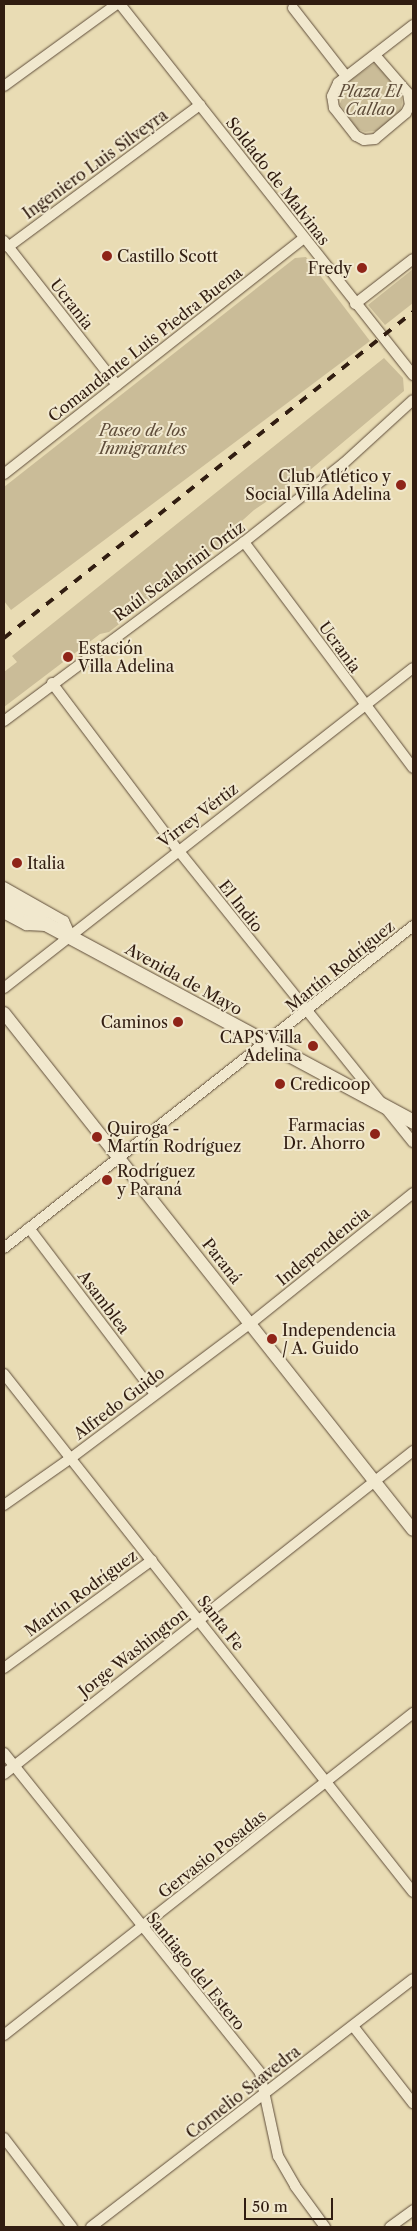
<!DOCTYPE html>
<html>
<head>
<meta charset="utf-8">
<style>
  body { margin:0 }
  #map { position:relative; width:417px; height:2231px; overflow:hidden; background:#e9dcb4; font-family:"Libre Caslon Text",serif }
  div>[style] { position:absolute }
  .green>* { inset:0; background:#cabc98 }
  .roads { filter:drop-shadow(0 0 1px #5f4d3a) drop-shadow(0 0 1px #5f4d3a) }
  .minor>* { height:10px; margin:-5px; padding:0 5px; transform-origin:5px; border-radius:5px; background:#f1e8ce }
  .tertiary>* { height:12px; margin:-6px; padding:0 6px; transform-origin:6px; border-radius:6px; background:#f1e8ce }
  .secondary>* { height:14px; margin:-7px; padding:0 7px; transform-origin:7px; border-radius:7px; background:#f1e8ce }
  .rail>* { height:4px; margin-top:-2px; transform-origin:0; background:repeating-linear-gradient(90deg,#311d11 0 9px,transparent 0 18px) }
  .dots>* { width:14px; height:14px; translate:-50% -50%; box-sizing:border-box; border:2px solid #f1e8ce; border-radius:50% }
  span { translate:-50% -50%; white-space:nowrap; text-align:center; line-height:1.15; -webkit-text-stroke:4px #f1e8ce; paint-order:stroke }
  .park-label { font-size:16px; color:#5f4d3a; font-style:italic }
  .street-label { font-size:16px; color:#311d11 }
  .poi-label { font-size:16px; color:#311d11 }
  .left { translate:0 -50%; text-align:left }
  .right { translate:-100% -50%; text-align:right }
  .frame { position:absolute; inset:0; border:5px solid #311d11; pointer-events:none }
  .scale { position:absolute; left:244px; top:2198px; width:89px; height:22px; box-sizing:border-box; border:2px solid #311d11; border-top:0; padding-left:6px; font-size:15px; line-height:18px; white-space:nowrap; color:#311d11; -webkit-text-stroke:4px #f1e8ce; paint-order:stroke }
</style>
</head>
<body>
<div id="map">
  <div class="green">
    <i style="clip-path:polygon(375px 63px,402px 95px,402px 103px,400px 112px,376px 131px,365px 132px,357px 129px,340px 104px,348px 82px)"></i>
    <i style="clip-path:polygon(306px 257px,370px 341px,11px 610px,4px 601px,4px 487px,295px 258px)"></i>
    <i style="clip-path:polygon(413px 269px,413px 303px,385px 325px,368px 305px)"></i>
    <i style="clip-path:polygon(384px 358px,403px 378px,404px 391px,297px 481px,254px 510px,223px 538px,219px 546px,109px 632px,100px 634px,4px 707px,4px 672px,17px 662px,12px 656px)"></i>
  </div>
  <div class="roads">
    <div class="minor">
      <i style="left:120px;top:4px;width:473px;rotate:51.7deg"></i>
      <i style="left:293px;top:8px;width:86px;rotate:52.1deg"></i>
      <i style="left:375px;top:55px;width:50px;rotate:49deg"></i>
      <i style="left:408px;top:93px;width:12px;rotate:81deg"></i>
      <i style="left:410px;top:105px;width:9px;rotate:117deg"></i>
      <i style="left:406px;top:113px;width:40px;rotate:140deg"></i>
      <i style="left:375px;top:139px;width:11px;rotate:175deg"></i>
      <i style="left:364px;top:140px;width:9px;rotate:-153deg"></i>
      <i style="left:356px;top:136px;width:36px;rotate:-128deg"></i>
      <i style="left:334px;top:108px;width:12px;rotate:-99deg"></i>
      <i style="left:332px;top:96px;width:14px;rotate:-65deg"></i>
      <i style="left:338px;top:83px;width:95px;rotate:-37.7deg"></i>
      <i style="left:4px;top:86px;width:140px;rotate:-36deg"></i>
      <i style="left:4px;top:241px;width:183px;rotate:51.9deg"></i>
      <i style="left:8px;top:247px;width:239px;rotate:-36.5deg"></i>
      <i style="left:355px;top:304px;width:73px;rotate:-37.8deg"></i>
      <i style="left:4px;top:474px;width:382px;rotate:-38.2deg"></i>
      <i style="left:244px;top:542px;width:282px;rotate:53.2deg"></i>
      <i style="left:52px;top:683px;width:209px;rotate:53deg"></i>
      <i style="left:178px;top:850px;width:375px;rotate:51.2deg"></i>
      <i style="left:4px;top:721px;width:299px;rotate:-36.7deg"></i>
      <i style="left:244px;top:542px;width:127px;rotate:-38.3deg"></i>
      <i style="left:344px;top:463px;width:93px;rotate:-42.4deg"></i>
      <i style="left:4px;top:887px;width:69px;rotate:29.5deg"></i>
      <i style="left:64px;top:921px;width:17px;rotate:66deg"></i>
      <i style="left:4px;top:988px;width:519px;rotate:-38.04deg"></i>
      <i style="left:29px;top:1228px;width:208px;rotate:52.8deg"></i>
      <i style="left:4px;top:1248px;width:521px;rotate:-38.21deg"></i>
      <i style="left:4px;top:1374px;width:660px;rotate:51.71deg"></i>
      <i style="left:4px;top:1505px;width:82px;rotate:-35deg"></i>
      <i style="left:71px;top:1458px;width:225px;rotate:-36.9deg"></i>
      <i style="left:251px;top:1323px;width:208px;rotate:-38.7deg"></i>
      <i style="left:4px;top:1668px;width:183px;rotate:-36.1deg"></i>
      <i style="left:4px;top:1753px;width:410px;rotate:51.3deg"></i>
      <i style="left:260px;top:2073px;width:85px;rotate:77.8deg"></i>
      <i style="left:278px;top:2156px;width:34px;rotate:60deg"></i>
      <i style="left:295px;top:2186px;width:51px;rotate:53.8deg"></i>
      <i style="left:4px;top:1774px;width:521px;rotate:-38.3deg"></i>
      <i style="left:353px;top:2026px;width:98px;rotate:52.1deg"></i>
      <i style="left:4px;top:2035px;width:521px;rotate:-38.21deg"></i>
      <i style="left:4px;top:2138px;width:112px;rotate:52.6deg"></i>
      <i style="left:91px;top:2227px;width:406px;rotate:-37.6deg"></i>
      <i style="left:390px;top:2227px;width:29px;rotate:-36deg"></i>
    </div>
    <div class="tertiary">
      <i style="left:4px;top:1013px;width:659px;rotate:51.65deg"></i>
    </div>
    <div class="secondary">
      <i style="left:4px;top:899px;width:31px;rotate:25deg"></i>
      <i style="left:32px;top:912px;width:18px;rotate:41deg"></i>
      <i style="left:46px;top:924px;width:417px;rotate:28.3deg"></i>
      <i style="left:4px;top:911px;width:26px;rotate:28deg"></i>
      <i style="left:27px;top:923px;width:19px;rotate:3deg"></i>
    </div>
  </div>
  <div class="rail">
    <i style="left:4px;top:638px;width:523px;rotate:-38.56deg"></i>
  </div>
  <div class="dots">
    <i style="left:107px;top:256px;background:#8f2418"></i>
    <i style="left:362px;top:268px;background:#8f2418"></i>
    <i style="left:401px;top:485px;background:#8f2418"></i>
    <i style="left:68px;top:657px;background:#8f2418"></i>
    <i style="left:17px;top:863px;background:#8f2418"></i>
    <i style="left:178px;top:1022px;background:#8f2418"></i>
    <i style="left:313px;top:1046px;background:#8f2418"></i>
    <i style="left:280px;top:1084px;background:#8f2418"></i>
    <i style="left:375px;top:1134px;background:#8f2418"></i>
    <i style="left:97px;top:1137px;background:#8f2418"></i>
    <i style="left:107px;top:1180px;background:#8f2418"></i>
    <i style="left:272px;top:1339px;background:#8f2418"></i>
  </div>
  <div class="park-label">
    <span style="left:370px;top:100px">Plaza El<br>Callao</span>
    <span style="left:143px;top:439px">Paseo de los<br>Inmigrantes</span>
  </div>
  <div class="street-label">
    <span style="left:95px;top:164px;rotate:-36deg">Ingeniero Luis Silveyra</span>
    <span style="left:278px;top:181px;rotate:52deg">Soldado de Malvinas</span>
    <span style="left:72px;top:304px;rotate:52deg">Ucrania</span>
    <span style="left:145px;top:344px;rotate:-38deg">Comandante Luis Piedra Buena</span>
    <span style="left:179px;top:571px;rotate:-36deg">Raúl Scalabrini Ortíz</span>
    <span style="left:340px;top:647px;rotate:54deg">Ucrania</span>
    <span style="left:198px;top:815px;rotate:-37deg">Virrey Vértiz</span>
    <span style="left:241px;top:906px;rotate:52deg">El Indio</span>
    <span style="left:340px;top:966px;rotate:-39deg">Martín Rodríguez</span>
    <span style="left:184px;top:979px;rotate:29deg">Avenida de Mayo</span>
    <span style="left:323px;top:1246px;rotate:-39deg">Independencia</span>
    <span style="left:222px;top:1261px;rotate:52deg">Paraná</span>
    <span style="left:104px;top:1302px;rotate:53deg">Asamblea</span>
    <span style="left:119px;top:1403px;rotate:-37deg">Alfredo Guido</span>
    <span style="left:81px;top:1593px;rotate:-36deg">Martín Rodríguez</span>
    <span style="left:221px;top:1623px;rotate:52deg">Santa Fe</span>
    <span style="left:133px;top:1652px;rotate:-38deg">Jorge Washington</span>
    <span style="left:212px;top:1854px;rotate:-38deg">Gervasio Posadas</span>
    <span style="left:196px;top:1971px;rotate:51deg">Santiago del Estero</span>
    <span style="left:243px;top:2092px;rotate:-38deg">Cornelio Saavedra</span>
  </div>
  <div class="poi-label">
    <span class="left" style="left:117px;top:256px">Castillo Scott</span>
    <span class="right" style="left:352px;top:268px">Fredy</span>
    <span class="right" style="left:391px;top:485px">Club Atlético y<br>Social Villa Adelina</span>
    <span class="left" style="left:78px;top:657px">Estación<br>Villa Adelina</span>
    <span class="left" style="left:27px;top:863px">Italia</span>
    <span class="right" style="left:168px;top:1022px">Caminos</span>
    <span class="right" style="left:302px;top:1046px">CAPS Villa<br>Adelina</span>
    <span class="left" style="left:290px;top:1084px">Credicoop</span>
    <span class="right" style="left:365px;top:1134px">Farmacias<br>Dr. Ahorro</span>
    <span class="left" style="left:107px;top:1137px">Quiroga -<br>Martín Rodríguez</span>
    <span class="left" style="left:117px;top:1180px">Rodríguez<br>y Paraná</span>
    <span class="left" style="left:282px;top:1339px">Independencia<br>/ A. Guido</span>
  </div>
  <div class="frame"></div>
  <div class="scale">50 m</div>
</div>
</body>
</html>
